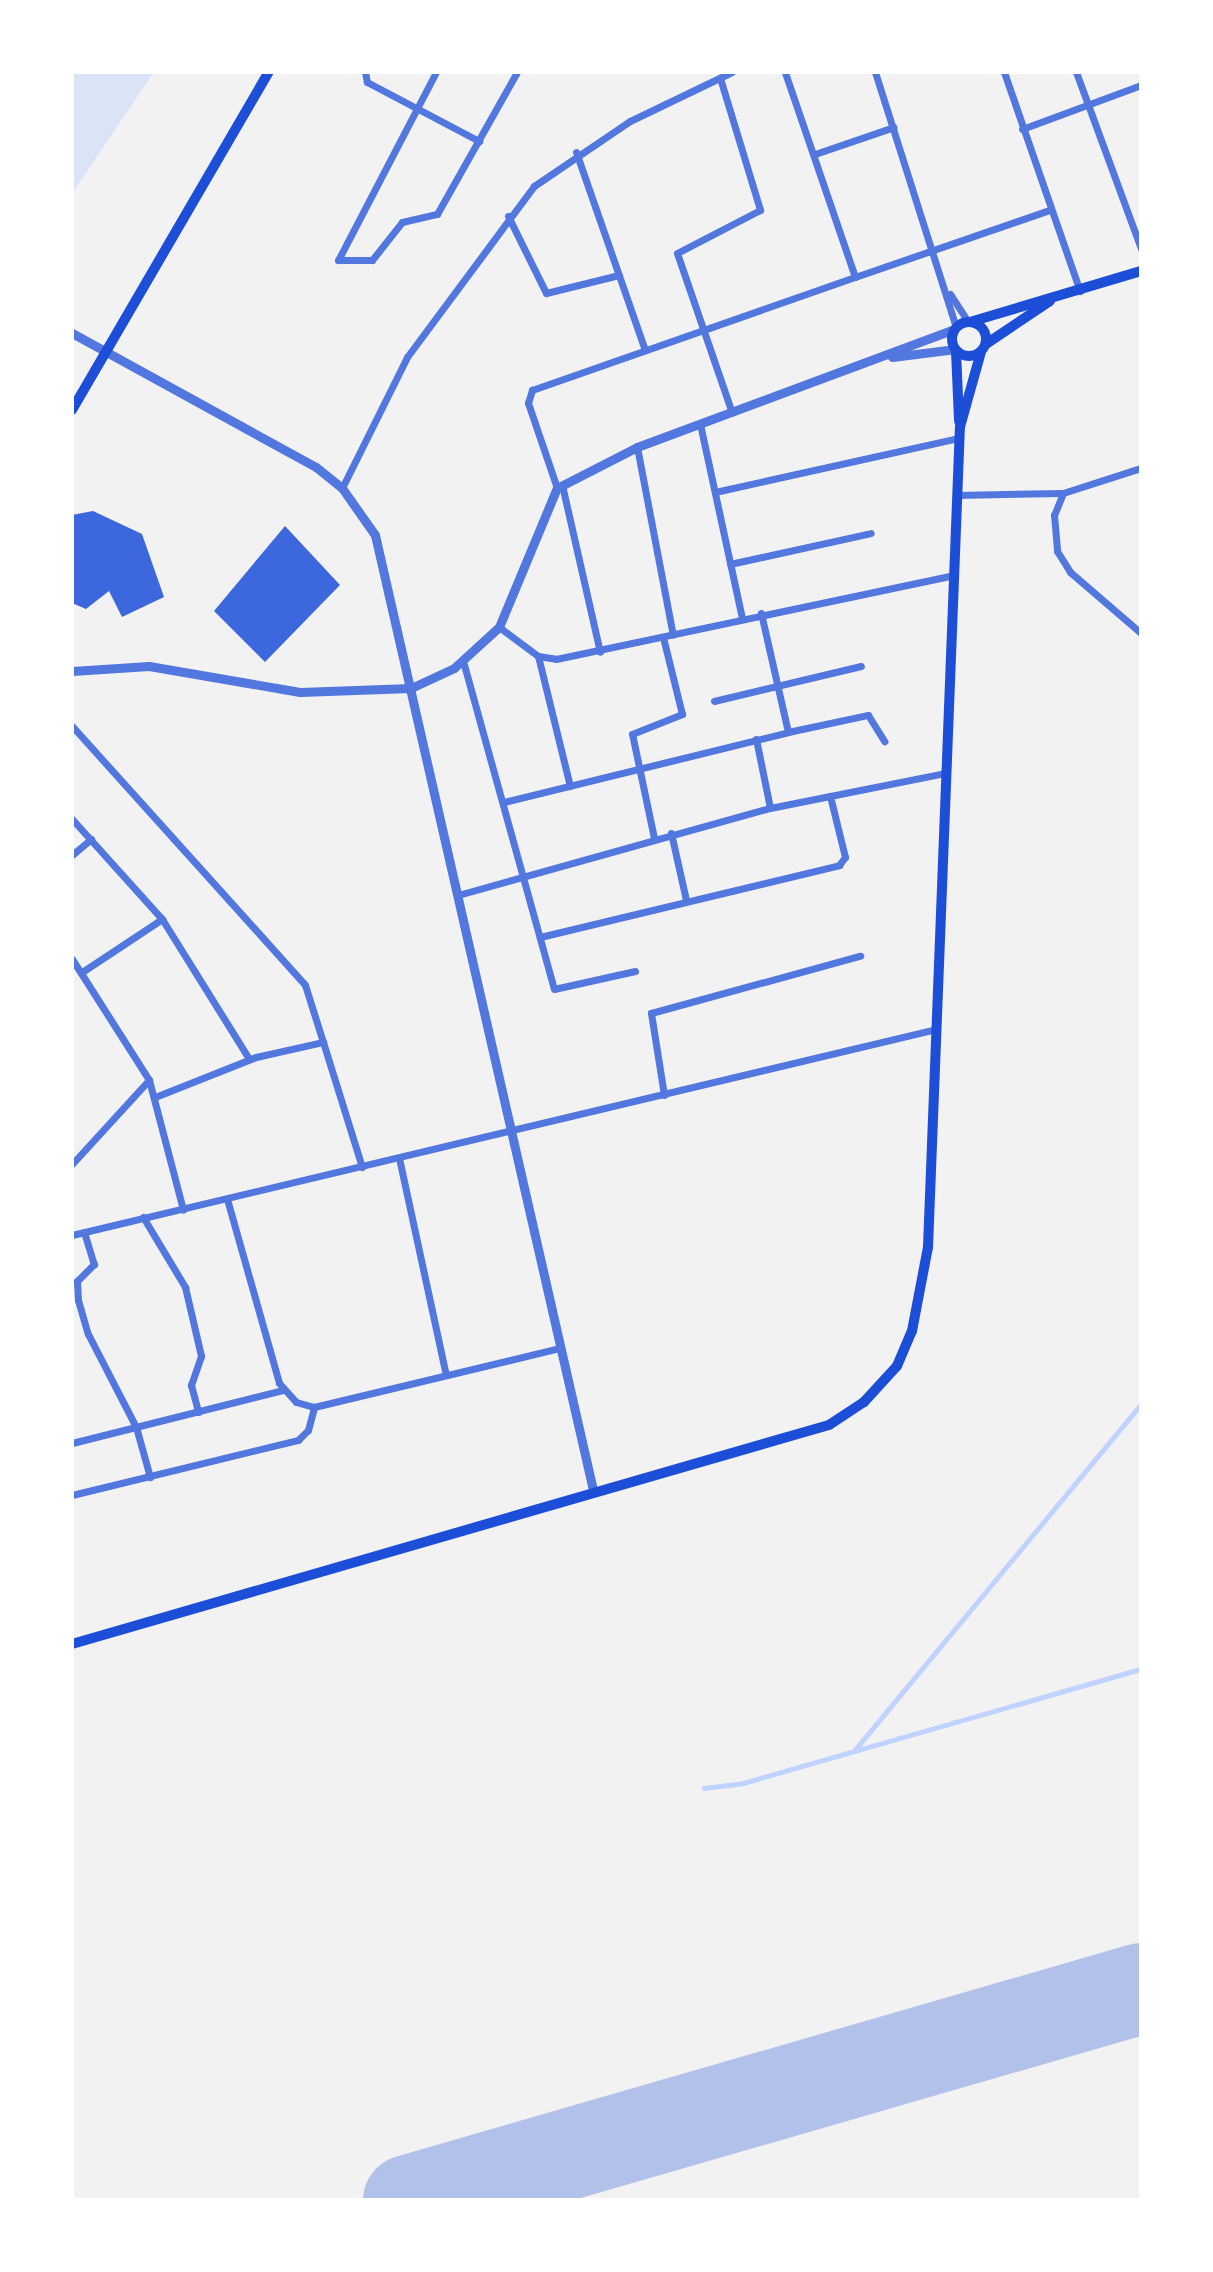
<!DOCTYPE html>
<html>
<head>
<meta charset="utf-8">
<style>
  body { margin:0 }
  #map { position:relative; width:1213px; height:2272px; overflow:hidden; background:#f2f2f2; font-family:"Varela Round",sans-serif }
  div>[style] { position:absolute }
  .green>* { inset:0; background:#dbe4f7 }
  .stream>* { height:4.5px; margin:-2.25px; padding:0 2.25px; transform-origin:2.25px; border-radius:2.25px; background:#bfd3fe }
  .runway>* { height:91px; margin:-45.5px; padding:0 45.5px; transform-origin:45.5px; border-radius:45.5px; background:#b2c1ea }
  .building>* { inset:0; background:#3d67dc }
  .minor>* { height:7px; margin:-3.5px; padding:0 3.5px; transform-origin:3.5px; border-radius:3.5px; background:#5277de }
  .tertiary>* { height:9px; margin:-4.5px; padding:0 4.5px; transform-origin:4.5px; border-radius:4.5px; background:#5277de }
  .secondary>* { height:10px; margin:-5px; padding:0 5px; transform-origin:5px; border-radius:5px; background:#1d4ed8 }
  .primary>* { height:10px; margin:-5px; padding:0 5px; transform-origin:5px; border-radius:5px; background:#1d4ed8 }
  .primary>.ring { margin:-5px; padding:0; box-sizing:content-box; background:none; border:10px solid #1d4ed8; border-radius:50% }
  span { translate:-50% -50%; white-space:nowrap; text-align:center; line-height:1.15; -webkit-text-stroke:6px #fff; paint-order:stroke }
  .frame { position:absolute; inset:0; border:74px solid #fff; pointer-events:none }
</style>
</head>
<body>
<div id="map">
  <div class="green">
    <i style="clip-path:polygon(72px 72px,154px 72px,72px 194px)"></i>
  </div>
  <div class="stream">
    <i style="left:854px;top:1751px;width:450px;rotate:-50.4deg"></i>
    <i style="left:704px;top:1788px;width:39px;rotate:-7deg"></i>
    <i style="left:743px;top:1783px;width:414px;rotate:-16deg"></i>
  </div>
  <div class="runway">
    <i style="left:408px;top:2200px;width:763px;rotate:-16.13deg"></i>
  </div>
  <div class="building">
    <i style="clip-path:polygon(93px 511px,142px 534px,164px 597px,122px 617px,109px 591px,86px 609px,72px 603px,72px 515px)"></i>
    <i style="clip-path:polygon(285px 526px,340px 585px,265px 662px,214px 611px)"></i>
  </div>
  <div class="minor">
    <i style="left:365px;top:72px;width:10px;rotate:79deg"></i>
    <i style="left:367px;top:82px;width:127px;rotate:27.8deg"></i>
    <i style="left:436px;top:72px;width:212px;rotate:117.5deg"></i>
    <i style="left:338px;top:260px;width:34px"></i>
    <i style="left:372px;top:260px;width:48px;rotate:-51.7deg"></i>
    <i style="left:402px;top:222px;width:36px;rotate:-13deg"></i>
    <i style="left:437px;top:214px;width:163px;rotate:-60.6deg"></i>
    <i style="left:875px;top:72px;width:268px;rotate:72.4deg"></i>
    <i style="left:1004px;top:72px;width:232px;rotate:70.9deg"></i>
    <i style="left:1076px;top:72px;width:189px;rotate:69.8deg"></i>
    <i style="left:720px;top:78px;width:138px;rotate:73.1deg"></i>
    <i style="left:760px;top:210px;width:93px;rotate:152.6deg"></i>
    <i style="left:677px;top:253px;width:169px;rotate:71deg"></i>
    <i style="left:1022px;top:129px;width:127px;rotate:-20.3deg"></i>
    <i style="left:576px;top:152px;width:210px;rotate:70.8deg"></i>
    <i style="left:815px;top:154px;width:83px;rotate:-18.9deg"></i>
    <i style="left:508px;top:216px;width:86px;rotate:63.7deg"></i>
    <i style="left:546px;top:293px;width:75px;rotate:-13.9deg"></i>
    <i style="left:855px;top:277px;width:206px;rotate:-19deg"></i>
    <i style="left:950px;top:294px;width:33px;rotate:57deg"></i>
    <i style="left:700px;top:424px;width:198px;rotate:77.8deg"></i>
    <i style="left:637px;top:447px;width:191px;rotate:79.2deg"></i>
    <i style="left:562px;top:485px;width:171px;rotate:77.2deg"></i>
    <i style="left:342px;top:488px;width:146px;rotate:-63.6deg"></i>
    <i style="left:407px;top:357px;width:213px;rotate:-53.4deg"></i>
    <i style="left:534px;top:186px;width:116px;rotate:-34.1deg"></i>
    <i style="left:630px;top:121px;width:113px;rotate:-25.7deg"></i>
    <i style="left:557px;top:488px;width:90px;rotate:-108.8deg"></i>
    <i style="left:528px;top:403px;width:14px;rotate:-73deg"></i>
    <i style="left:532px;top:390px;width:342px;rotate:-19.3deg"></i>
    <i style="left:855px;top:277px;width:217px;rotate:-108.9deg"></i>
    <i style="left:715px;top:492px;width:250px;rotate:-12.5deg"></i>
    <i style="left:1063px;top:493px;width:24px;rotate:112deg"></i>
    <i style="left:1054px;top:515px;width:36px;rotate:85deg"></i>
    <i style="left:1057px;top:551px;width:25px;rotate:58deg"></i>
    <i style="left:1070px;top:572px;width:94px;rotate:40.7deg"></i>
    <i style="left:956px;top:495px;width:107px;rotate:-1.1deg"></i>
    <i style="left:1063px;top:493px;width:82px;rotate:-17.8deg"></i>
    <i style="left:730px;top:564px;width:144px;rotate:-12.4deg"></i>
    <i style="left:499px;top:627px;width:49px;rotate:36.6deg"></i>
    <i style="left:538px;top:656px;width:18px;rotate:9deg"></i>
    <i style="left:556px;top:659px;width:406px;rotate:-11.9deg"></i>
    <i style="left:538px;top:656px;width:134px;rotate:76.2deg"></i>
    <i style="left:463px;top:661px;width:340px;rotate:74.5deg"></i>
    <i style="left:554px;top:989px;width:83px;rotate:-12.5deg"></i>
    <i style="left:714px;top:701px;width:151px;rotate:-13.4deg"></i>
    <i style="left:72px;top:726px;width:348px;rotate:48deg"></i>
    <i style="left:305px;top:985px;width:60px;rotate:72.5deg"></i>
    <i style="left:788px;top:732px;width:82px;rotate:-12deg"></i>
    <i style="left:868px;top:715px;width:31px;rotate:58deg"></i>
    <i style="left:756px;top:739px;width:70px;rotate:78.5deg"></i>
    <i style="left:504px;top:802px;width:292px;rotate:-13.8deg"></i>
    <i style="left:788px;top:732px;width:122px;rotate:-102.8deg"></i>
    <i style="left:72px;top:819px;width:135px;rotate:48deg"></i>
    <i style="left:162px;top:919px;width:165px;rotate:58.1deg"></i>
    <i style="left:671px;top:833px;width:69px;rotate:77.4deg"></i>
    <i style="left:654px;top:838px;width:106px;rotate:-101.9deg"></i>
    <i style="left:632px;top:734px;width:54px;rotate:-21.8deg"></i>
    <i style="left:682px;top:714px;width:79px;rotate:-103.9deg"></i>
    <i style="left:72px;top:855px;width:25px;rotate:-40deg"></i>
    <i style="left:458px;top:895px;width:324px;rotate:-15.6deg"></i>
    <i style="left:770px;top:808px;width:178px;rotate:-11.3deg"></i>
    <i style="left:540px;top:937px;width:308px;rotate:-13.5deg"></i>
    <i style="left:839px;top:865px;width:10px;rotate:-53deg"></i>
    <i style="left:845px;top:857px;width:63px;rotate:-103.8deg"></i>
    <i style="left:72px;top:959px;width:143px;rotate:57.5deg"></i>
    <i style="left:149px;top:1080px;width:134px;rotate:75.3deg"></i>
    <i style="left:82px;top:972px;width:96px;rotate:-33.5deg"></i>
    <i style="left:664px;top:1095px;width:83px;rotate:-99deg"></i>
    <i style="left:651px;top:1013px;width:217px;rotate:-15.3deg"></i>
    <i style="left:155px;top:1097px;width:109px;rotate:-21.6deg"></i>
    <i style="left:256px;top:1057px;width:69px;rotate:-12.6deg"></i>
    <i style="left:323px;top:1042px;width:131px;rotate:72.7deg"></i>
    <i style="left:399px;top:1158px;width:222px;rotate:77.8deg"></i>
    <i style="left:72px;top:1164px;width:114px;rotate:-47.5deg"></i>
    <i style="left:227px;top:1199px;width:191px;rotate:74.2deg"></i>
    <i style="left:279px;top:1383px;width:25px;rotate:48deg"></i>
    <i style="left:296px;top:1402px;width:19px;rotate:16deg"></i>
    <i style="left:314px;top:1407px;width:252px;rotate:-13.5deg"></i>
    <i style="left:143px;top:1217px;width:82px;rotate:59deg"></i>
    <i style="left:185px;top:1287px;width:71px;rotate:76.9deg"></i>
    <i style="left:201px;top:1356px;width:31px;rotate:109deg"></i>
    <i style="left:191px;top:1385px;width:28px;rotate:75deg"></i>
    <i style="left:84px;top:1232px;width:34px;rotate:73deg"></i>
    <i style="left:94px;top:1264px;width:24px;rotate:135deg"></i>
    <i style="left:77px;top:1281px;width:19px;rotate:87deg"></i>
    <i style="left:78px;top:1300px;width:35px;rotate:74deg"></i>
    <i style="left:88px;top:1334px;width:105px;rotate:62.7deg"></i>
    <i style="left:136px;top:1427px;width:52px;rotate:74.4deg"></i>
    <i style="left:72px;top:1235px;width:888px;rotate:-13.41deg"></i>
    <i style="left:72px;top:1443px;width:218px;rotate:-14.1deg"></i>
    <i style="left:72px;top:1495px;width:233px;rotate:-13.7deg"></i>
    <i style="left:298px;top:1440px;width:14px;rotate:-45deg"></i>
    <i style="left:308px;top:1430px;width:24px;rotate:-75deg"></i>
  </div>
  <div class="tertiary">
    <i style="left:72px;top:333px;width:278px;rotate:28.8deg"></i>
    <i style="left:316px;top:467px;width:33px;rotate:39deg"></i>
    <i style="left:342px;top:488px;width:57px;rotate:54.9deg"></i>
    <i style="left:375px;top:535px;width:980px;rotate:77.14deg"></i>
    <i style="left:892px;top:357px;width:64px;rotate:-7.2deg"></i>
    <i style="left:72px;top:671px;width:77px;rotate:-3.7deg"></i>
    <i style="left:149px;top:666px;width:153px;rotate:9.8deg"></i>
    <i style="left:300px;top:692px;width:111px;rotate:-2.1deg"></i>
    <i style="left:411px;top:688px;width:47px;rotate:-24.9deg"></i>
    <i style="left:454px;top:668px;width:61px;rotate:-42.3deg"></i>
    <i style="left:499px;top:627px;width:151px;rotate:-67.4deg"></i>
    <i style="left:557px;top:488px;width:90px;rotate:-27.1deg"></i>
    <i style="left:637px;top:447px;width:338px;rotate:-20.4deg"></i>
  </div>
  <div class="secondary">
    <i style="left:72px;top:410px;width:391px;rotate:-59.8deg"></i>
  </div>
  <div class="primary">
    <i class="ring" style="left:952px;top:322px;width:24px;height:24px"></i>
    <i style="left:970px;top:322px;width:178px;rotate:-16.6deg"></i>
    <i style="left:986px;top:344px;width:77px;rotate:-33.9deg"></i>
    <i style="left:956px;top:351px;width:70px;rotate:87.5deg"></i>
    <i style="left:72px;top:1644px;width:788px;rotate:-16.14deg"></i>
    <i style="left:829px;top:1425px;width:42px;rotate:-33.3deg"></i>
    <i style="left:864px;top:1402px;width:49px;rotate:-47.5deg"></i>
    <i style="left:897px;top:1366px;width:38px;rotate:-67deg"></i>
    <i style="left:912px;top:1331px;width:86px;rotate:-79.2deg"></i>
    <i style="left:928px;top:1247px;width:821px;rotate:-87.77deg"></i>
    <i style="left:960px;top:427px;width:78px;rotate:-74.4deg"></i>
  </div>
  <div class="frame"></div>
</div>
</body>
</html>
